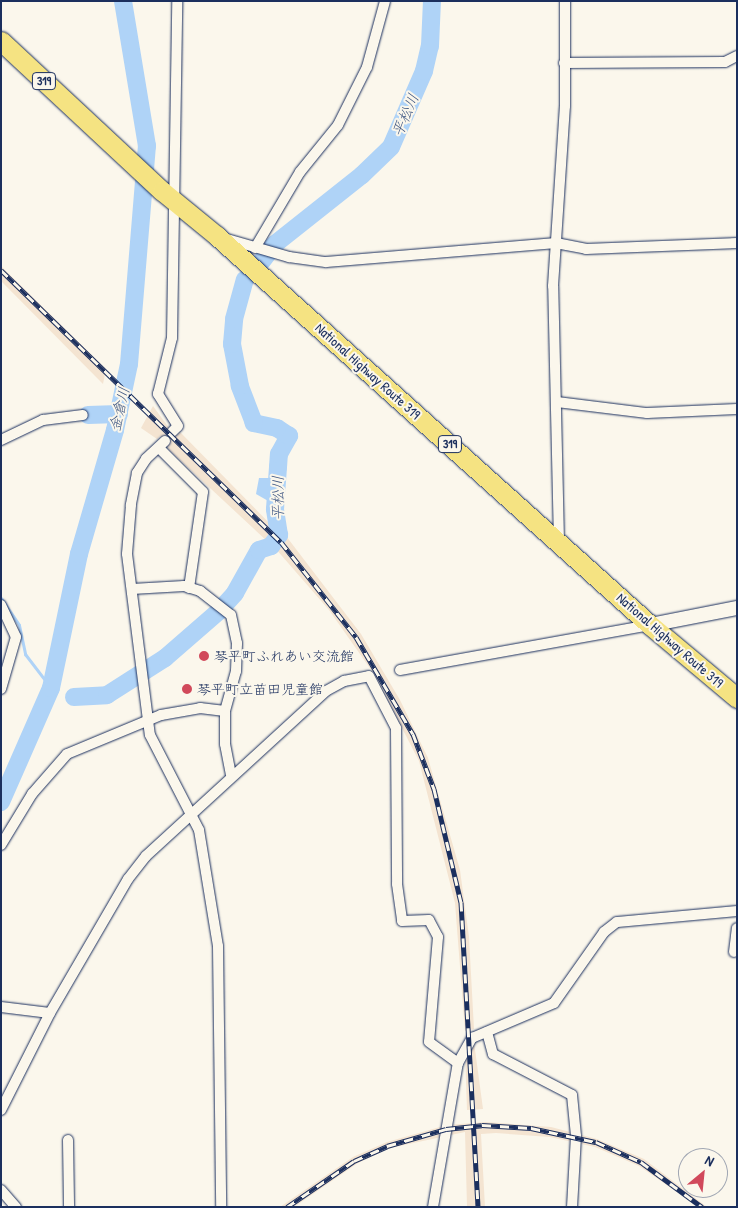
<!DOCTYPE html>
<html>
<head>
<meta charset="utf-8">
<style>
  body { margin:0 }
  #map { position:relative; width:738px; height:1208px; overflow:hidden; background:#fbf7ec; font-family:"Patrick Hand","Klee One",sans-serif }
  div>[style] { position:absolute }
  .built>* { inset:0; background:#f4e4d1 }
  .water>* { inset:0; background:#afd3f7 }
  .stream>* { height:3px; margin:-1.5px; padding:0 1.5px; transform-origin:1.5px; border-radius:1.5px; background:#afd3f7 }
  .river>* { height:18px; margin:-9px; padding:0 9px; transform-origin:9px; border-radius:9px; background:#afd3f7 }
  .roads { filter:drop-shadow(0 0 1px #1b2f5e) drop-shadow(0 0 1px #1b2f5e) }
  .street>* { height:10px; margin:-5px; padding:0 5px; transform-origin:5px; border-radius:5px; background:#fbf7ec }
  .secondary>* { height:14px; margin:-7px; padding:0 7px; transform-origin:7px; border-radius:7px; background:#fbf7ec }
  .highway>* { height:19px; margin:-9.5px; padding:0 9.5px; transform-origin:9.5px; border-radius:9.5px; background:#f5e382 }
  .rail>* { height:5px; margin-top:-2.5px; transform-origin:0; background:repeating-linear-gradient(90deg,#fbf7ec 0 9px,#1b2f5e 0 18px); box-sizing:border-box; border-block:1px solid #1b2f5e }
  .dots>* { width:14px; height:14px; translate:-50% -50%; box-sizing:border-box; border:2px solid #fbf7ec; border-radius:50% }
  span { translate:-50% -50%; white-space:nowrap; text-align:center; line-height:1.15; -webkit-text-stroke:4px #fbf7ec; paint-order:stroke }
  .shield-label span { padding:1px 4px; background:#fbf7ec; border:1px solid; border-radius:4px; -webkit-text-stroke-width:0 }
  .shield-label { font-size:12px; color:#1b2f5e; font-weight:700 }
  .street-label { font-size:14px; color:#1b2f5e }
  .poi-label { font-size:14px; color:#1b2f5e }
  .left { translate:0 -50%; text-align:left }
  .water-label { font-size:15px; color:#405884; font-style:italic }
  .frame { position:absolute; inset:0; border:2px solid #1b2f5e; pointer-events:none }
  .north { position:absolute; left:678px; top:1148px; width:50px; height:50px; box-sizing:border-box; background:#fbf7ec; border:1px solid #a1a7b3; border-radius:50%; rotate:28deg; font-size:14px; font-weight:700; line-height:20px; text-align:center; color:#1b2f5e }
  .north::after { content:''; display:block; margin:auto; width:18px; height:22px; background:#d1495b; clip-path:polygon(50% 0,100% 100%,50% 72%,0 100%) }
</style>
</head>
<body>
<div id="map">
  <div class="built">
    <i style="clip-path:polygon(1px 266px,106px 369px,103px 384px,1px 281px)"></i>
    <i style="clip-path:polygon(153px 406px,172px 432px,177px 435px,180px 432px,277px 531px,268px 542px,166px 447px,169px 444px,160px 436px,157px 439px,141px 428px)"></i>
    <i style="clip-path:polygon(286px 536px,361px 634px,400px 700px,428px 758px,460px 870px,469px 937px,474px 1029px,465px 1031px,455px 903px,419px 761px,374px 674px,329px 610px,275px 548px)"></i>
    <i style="clip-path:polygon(474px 1042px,483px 1109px,467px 1110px,465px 1053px)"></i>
    <i style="clip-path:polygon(486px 1122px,551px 1127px,597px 1139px,644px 1159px,707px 1207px,699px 1207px,639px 1166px,595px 1147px,550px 1137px,496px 1133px,481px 1134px,485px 1207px,467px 1207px,465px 1132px,390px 1148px,358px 1163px,294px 1207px,280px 1207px,353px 1157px,387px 1142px,447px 1125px)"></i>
  </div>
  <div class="water">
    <i style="clip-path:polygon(259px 478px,272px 478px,270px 502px,256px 494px)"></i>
  </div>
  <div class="stream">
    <i style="left:1px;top:598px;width:32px;rotate:56deg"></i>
    <i style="left:19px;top:625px;width:30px;rotate:78deg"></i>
    <i style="left:25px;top:654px;width:43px;rotate:52.6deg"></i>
  </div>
  <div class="river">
    <i style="left:262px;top:261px;width:21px;rotate:-53deg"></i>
    <i style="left:275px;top:244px;width:111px;rotate:-38.4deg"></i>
    <i style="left:362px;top:175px;width:40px;rotate:-44deg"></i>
    <i style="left:391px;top:147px;width:83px;rotate:-66.5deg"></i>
    <i style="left:424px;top:71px;width:26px;rotate:-77deg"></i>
    <i style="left:430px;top:46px;width:45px;rotate:-87.5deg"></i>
    <i style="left:88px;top:415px;width:31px;rotate:-2deg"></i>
    <i style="left:74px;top:697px;width:33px;rotate:-3deg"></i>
    <i style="left:107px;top:695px;width:69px;rotate:-32.5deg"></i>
    <i style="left:165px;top:658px;width:72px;rotate:-41deg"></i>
    <i style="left:219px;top:611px;width:24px;rotate:-48deg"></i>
    <i style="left:235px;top:593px;width:49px;rotate:-60.8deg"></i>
    <i style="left:259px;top:550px;width:13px;rotate:-18deg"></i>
    <i style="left:271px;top:546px;width:14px;rotate:-54deg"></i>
    <i style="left:279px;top:535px;width:26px;rotate:-99deg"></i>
    <i style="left:275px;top:509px;width:42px;rotate:-85.9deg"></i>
    <i style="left:278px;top:467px;width:13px;rotate:-86deg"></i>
    <i style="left:279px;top:454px;width:21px;rotate:-61deg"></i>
    <i style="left:289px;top:436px;width:14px;rotate:-146deg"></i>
    <i style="left:277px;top:428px;width:24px;rotate:-168deg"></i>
    <i style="left:254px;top:423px;width:40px;rotate:-111deg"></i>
    <i style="left:240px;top:386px;width:43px;rotate:-100.8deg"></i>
    <i style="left:232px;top:344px;width:25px;rotate:-85deg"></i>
    <i style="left:234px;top:319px;width:41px;rotate:-74.6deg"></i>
    <i style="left:1px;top:802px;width:124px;rotate:-66.3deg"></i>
    <i style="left:51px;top:688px;width:137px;rotate:-78.2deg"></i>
    <i style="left:79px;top:554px;width:129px;rotate:-73.8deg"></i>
    <i style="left:115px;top:430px;width:67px;rotate:-78deg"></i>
    <i style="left:129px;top:364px;width:219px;rotate:-85.3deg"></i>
    <i style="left:147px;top:146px;width:147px;rotate:-99.4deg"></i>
  </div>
  <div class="roads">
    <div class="street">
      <i style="left:564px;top:63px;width:161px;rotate:-0.4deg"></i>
      <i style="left:725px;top:62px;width:13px;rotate:-27deg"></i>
      <i style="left:227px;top:239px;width:65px;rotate:16.2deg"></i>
      <i style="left:289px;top:257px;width:37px;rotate:8deg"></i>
      <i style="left:326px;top:262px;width:231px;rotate:-4.7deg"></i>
      <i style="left:556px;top:243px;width:31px;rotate:11deg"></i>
      <i style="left:586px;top:249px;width:151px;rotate:-2.3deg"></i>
      <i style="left:255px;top:248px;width:88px;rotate:-59.4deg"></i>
      <i style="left:300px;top:172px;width:60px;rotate:-51deg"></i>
      <i style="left:338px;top:125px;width:65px;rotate:-63.4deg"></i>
      <i style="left:367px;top:67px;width:68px;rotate:-74.7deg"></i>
      <i style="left:557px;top:402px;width:91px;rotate:7deg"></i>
      <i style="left:647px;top:413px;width:90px;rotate:-2.5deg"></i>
      <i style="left:172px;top:432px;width:8px;rotate:-45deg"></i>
      <i style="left:178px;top:426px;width:38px;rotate:-122deg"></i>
      <i style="left:158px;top:394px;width:58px;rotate:-76deg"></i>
      <i style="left:172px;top:338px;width:337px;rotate:-89.1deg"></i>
      <i style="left:1px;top:440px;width:47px;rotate:-25.5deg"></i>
      <i style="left:43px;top:420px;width:40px;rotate:-7.1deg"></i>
      <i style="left:165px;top:441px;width:26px;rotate:137deg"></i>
      <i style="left:146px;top:459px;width:17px;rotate:123deg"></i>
      <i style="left:137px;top:473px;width:33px;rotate:101deg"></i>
      <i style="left:131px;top:505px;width:49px;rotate:94.7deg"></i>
      <i style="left:127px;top:554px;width:182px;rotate:82.8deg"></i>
      <i style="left:150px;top:735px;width:107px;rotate:62.7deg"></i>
      <i style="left:199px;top:830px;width:118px;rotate:80.7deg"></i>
      <i style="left:218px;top:946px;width:261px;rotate:89.3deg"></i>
      <i style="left:159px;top:448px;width:62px;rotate:45deg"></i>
      <i style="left:203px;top:492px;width:97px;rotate:98.3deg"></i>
      <i style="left:559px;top:542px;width:256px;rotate:-91.3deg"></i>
      <i style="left:553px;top:286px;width:180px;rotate:-86.2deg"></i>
      <i style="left:565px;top:106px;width:105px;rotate:-90deg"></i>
      <i style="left:132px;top:589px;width:52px;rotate:-3.3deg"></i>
      <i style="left:184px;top:586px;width:17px;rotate:17deg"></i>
      <i style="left:200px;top:591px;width:39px;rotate:38deg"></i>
      <i style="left:231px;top:615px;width:29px;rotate:78deg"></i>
      <i style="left:237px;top:643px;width:28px;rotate:92deg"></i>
      <i style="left:236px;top:671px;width:41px;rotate:105.4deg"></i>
      <i style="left:225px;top:711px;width:33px;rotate:90deg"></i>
      <i style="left:225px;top:744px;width:31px;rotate:79deg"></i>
      <i style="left:1px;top:605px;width:35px;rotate:65deg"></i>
      <i style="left:16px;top:637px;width:54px;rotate:106.1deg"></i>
      <i style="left:400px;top:670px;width:254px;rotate:-10.2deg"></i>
      <i style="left:1px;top:845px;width:60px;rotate:-58.7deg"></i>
      <i style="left:32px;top:794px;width:53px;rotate:-48.8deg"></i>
      <i style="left:67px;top:754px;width:102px;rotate:-22.5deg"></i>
      <i style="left:161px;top:715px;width:40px;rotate:-10deg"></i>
      <i style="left:200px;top:708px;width:25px;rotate:7deg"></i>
      <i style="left:734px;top:952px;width:24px;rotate:-83deg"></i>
      <i style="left:1px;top:1007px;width:49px;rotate:7deg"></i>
      <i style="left:487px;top:1032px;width:23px;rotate:75deg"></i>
      <i style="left:493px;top:1054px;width:89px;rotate:27.4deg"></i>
      <i style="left:572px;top:1095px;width:41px;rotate:84.4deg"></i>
      <i style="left:576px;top:1136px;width:71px;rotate:93.2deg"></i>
      <i style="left:1px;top:1110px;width:109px;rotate:-63.2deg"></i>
      <i style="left:50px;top:1013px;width:155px;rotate:-59.8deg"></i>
      <i style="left:128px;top:879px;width:29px;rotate:-52deg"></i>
      <i style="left:146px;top:856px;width:244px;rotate:-42.5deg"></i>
      <i style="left:326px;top:691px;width:21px;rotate:-29deg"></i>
      <i style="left:344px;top:681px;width:25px;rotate:-11deg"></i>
      <i style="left:369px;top:676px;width:59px;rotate:62.6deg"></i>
      <i style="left:396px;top:728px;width:156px;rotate:89.6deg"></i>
      <i style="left:397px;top:884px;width:37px;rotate:82deg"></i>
      <i style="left:402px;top:921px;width:27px;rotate:-2deg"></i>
      <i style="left:429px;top:920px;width:19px;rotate:62deg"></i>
      <i style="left:438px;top:937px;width:105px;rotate:94.9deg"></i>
      <i style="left:429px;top:1042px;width:36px;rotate:36deg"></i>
      <i style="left:68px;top:1140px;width:67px;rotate:89.1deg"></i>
      <i style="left:1px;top:1190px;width:23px;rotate:49deg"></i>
      <i style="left:433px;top:1207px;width:146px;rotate:-80.2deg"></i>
      <i style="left:458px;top:1063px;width:29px;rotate:-61deg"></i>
      <i style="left:472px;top:1038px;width:89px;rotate:-23.1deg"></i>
      <i style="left:554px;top:1003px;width:87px;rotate:-54.8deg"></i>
      <i style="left:604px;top:932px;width:16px;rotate:-38deg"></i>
      <i style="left:617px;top:922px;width:121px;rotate:-5.2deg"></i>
    </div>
    <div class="secondary">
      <i style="left:650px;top:625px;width:89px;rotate:-11.1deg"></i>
    </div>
    <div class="highway">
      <i style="left:1px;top:41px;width:220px;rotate:43deg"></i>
      <i style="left:162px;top:191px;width:71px;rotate:39.3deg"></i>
      <i style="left:217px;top:236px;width:582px;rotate:41.94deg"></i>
      <i style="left:650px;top:625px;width:114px;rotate:40deg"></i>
    </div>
  </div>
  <div class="rail">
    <i style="left:1px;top:270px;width:390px;rotate:44.2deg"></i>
    <i style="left:281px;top:542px;width:121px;rotate:51.7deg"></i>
    <i style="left:356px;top:637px;width:113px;rotate:59.6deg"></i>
    <i style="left:413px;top:734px;width:59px;rotate:69.1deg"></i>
    <i style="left:434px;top:789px;width:116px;rotate:76.6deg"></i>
    <i style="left:461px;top:902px;width:305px;rotate:86.8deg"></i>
    <i style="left:287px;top:1207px;width:81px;rotate:-34.5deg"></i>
    <i style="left:354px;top:1161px;width:36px;rotate:-24deg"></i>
    <i style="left:387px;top:1146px;width:61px;rotate:-16.1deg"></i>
    <i style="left:446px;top:1129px;width:36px;rotate:-6deg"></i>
    <i style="left:482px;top:1125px;width:49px;rotate:3.5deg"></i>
    <i style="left:531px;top:1128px;width:66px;rotate:12.2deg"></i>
    <i style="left:596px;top:1142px;width:49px;rotate:24deg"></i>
    <i style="left:641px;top:1162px;width:76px;rotate:36.4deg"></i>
  </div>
  <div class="dots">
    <i style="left:204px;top:656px;background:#d1495b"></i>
    <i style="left:187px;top:689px;background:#d1495b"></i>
  </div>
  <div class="shield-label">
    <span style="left:44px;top:81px">319</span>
    <span style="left:450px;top:444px">319</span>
  </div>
  <div class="street-label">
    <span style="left:368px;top:371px;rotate:42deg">National Highway Route 319</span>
    <span style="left:670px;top:640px;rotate:41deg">National Highway Route 319</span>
  </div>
  <div class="poi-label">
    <span class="left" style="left:214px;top:656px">琴平町ふれあい交流館</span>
    <span class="left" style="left:197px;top:689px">琴平町立苗田児童館</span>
  </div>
  <div class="water-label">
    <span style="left:405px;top:115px;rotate:-67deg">平松川</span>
    <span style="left:119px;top:409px;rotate:-77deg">金倉川</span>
    <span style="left:278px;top:498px;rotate:-90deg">平松川</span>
  </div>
  <div class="frame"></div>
  <div class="north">N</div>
</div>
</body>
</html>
